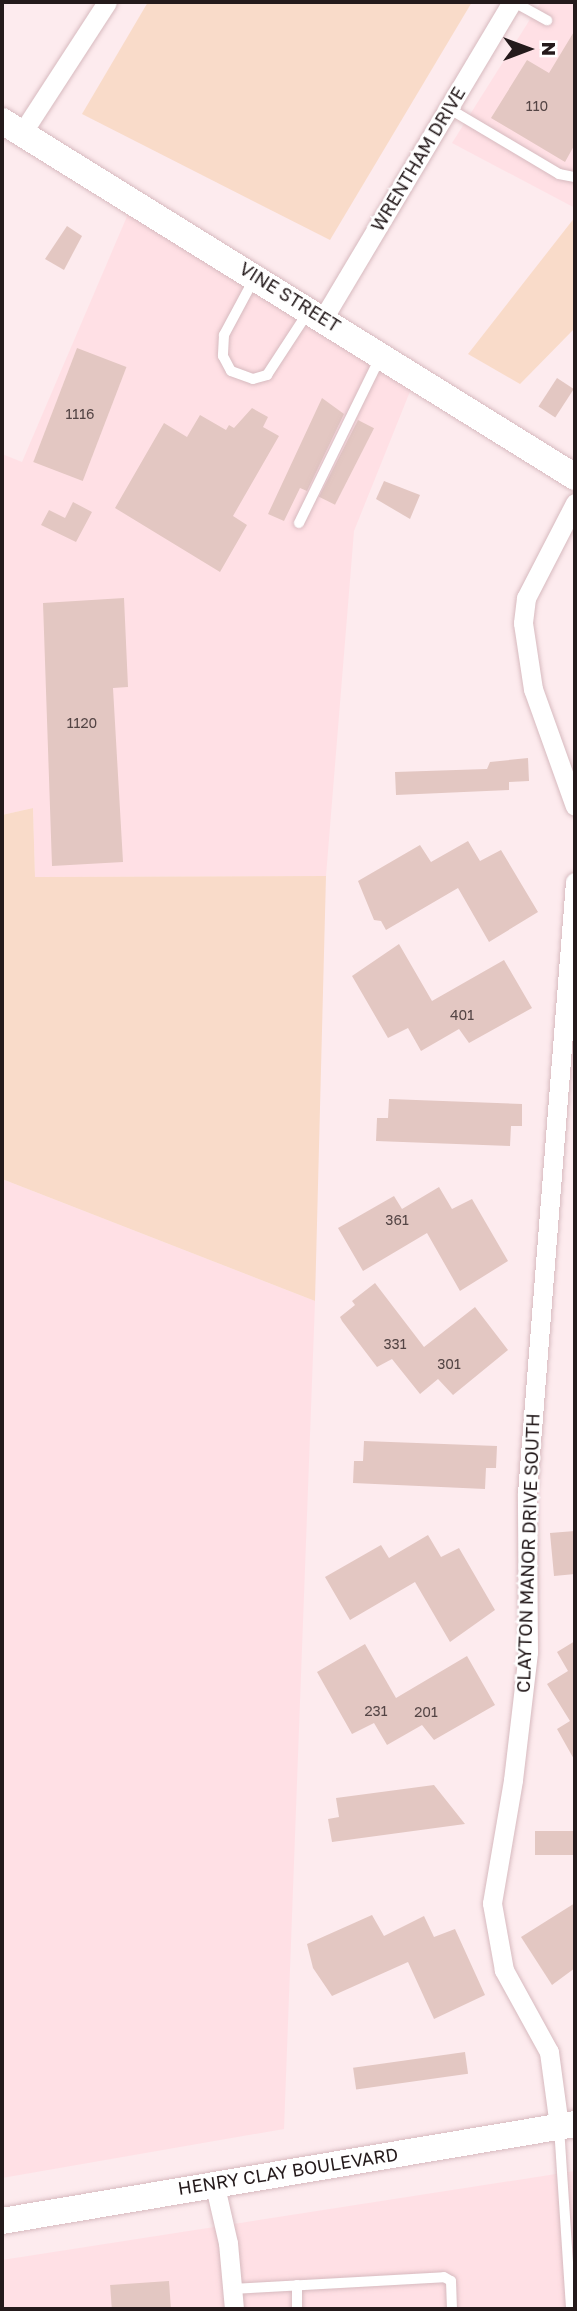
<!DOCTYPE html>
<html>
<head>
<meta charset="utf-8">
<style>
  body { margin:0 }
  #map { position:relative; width:577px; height:2311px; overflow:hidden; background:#fdebee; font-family:"Golos Text",sans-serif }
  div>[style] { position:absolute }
  .built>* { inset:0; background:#ffe0e5 }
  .green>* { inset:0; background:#f9dbc9 }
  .building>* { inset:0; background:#e3c7c2; transform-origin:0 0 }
  .roads { filter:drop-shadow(0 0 2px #d7babf) drop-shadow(0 0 2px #d7babf) }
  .lane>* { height:10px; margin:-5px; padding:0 5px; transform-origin:5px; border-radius:5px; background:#fff }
  .street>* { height:19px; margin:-9.5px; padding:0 9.5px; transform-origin:9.5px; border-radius:9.5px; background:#fff }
  .secondary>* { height:26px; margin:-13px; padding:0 13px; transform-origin:13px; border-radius:13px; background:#fff }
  span { translate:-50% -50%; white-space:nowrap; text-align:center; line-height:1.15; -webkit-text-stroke:5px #fff; paint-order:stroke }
  .number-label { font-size:14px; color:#544545 }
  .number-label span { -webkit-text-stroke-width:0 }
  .street-label { font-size:18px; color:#241a1b }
  .frame { position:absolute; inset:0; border:4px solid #241a1b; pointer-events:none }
  .north { position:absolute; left:493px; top:14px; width:70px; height:70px; -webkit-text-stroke:5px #fff; paint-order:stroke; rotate:90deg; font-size:19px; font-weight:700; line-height:28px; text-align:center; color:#241a1b }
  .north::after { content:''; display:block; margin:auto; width:24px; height:32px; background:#241a1b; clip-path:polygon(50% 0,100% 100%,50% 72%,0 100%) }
</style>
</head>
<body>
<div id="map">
  <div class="built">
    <i style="clip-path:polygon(541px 2px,575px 2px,575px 208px,452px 143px)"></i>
    <i style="clip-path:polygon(128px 214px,411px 389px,354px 531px,326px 876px,35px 877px,33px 808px,2px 815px,2px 454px,22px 462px)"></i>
    <i style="clip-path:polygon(2px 1179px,315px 1301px,284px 2129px,2px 2178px)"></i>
    <i style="clip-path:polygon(575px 2171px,575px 2309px,2px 2309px,2px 2260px)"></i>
  </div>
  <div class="green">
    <i style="clip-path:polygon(148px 2px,472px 2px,330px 240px,82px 114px)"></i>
    <i style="clip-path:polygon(575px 217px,575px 328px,520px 384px,468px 354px)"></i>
    <i style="clip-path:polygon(33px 808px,35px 877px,326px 876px,315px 1301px,2px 1179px,2px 815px)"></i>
  </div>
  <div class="building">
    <i style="clip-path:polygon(575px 30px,575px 144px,565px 162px,491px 118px,527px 60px,549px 73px)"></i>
    <i style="clip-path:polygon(67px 226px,82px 236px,64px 270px,45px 259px)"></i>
    <i style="left:77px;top:348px;width:53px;height:122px;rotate:21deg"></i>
    <i style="left:557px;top:378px;width:20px;height:34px;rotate:33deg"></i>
    <i style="clip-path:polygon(322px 398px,344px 414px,307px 491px,300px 488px,284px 521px,268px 514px)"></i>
    <i style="clip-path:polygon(252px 408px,268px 417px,263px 427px,279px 436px,233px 516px,247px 525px,220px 572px,115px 508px,164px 423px,187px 437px,200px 415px,226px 430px,229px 425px,234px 428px)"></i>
    <i style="left:358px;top:420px;width:18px;height:86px;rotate:27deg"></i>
    <i style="clip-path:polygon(384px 481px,420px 495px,410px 519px,376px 499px)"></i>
    <i style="clip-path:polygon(73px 502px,92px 512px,76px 542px,41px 525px,49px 510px,65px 518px)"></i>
    <i style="clip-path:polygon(124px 598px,128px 687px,113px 688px,123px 862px,52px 866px,43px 603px)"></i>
    <i style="clip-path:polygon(528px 758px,529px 781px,509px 782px,509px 790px,396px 795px,395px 772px,487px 769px,490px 762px)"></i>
    <i style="clip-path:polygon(468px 841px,480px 861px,501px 850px,538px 912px,489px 942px,458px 888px,386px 930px,381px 921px,374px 920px,358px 881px,420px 845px,431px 862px)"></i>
    <i style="clip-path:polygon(399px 944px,432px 1001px,504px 960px,532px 1008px,469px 1043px,459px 1029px,421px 1051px,408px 1028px,388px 1038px,352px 976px)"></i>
    <i style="clip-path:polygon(389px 1099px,522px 1104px,522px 1126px,511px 1126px,510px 1146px,376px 1141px,377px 1118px,388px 1118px)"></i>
    <i style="clip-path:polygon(439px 1187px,452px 1209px,472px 1199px,508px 1261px,460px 1291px,427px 1233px,363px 1271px,338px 1228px,394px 1196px,402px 1209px)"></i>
    <i style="clip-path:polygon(375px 1283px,424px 1347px,475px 1307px,508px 1350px,453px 1395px,438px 1379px,420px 1394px,392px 1359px,377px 1367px,342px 1321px,340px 1317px,355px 1305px,352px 1301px)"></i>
    <i style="clip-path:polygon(364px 1441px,497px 1446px,496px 1468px,486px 1468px,485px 1489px,353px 1483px,354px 1461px,363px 1461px)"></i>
    <i style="clip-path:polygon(575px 1531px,575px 1574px,554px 1576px,550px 1533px)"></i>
    <i style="clip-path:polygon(428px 1535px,441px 1557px,459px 1548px,495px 1610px,450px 1642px,415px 1582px,350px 1620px,325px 1577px,381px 1545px,389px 1558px)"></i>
    <i style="clip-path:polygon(575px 1641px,575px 1761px,557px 1729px,570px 1721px,547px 1684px,568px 1671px,557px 1652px)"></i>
    <i style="clip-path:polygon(365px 1644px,396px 1698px,467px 1656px,495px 1705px,434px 1740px,422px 1725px,387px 1745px,374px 1723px,352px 1734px,317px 1672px)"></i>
    <i style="clip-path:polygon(434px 1785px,465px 1824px,332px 1842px,328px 1819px,339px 1817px,336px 1798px)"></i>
    <i style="left:575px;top:1831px;width:24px;height:40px;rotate:90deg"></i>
    <i style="clip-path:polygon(575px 1903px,575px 1968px,552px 1985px,521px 1937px)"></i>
    <i style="clip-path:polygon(372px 1915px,384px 1936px,424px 1916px,434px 1937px,455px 1929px,485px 1995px,434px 2019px,408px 1962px,332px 1996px,313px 1968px,307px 1944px)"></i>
    <i style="left:465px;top:2052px;width:22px;height:113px;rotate:82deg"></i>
    <i style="left:169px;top:2281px;width:28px;height:59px;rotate:86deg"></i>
  </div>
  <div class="roads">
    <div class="lane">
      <i style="left:514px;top:2px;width:38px;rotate:29deg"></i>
      <i style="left:448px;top:108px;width:129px;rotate:30.7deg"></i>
      <i style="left:559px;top:174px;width:16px;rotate:11deg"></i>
      <i style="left:254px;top:279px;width:64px;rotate:118.2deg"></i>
      <i style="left:224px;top:335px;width:21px;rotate:93deg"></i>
      <i style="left:223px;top:356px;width:17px;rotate:62deg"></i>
      <i style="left:231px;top:371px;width:23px;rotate:20deg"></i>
      <i style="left:253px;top:379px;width:15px;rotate:-16deg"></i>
      <i style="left:267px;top:375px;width:75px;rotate:-56.9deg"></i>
      <i style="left:299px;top:523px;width:184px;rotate:-63.9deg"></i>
      <i style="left:559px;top:2127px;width:182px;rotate:86.2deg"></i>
      <i style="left:297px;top:2285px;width:24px;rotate:90deg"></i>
      <i style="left:232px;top:2289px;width:212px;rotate:-3.2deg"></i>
      <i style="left:444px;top:2277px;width:8px;rotate:30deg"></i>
      <i style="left:451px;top:2281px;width:28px;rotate:88deg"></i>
    </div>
    <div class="street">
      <i style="left:22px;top:133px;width:156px;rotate:-57deg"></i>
      <i style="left:324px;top:317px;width:367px;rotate:-59.2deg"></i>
      <i style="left:575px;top:503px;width:107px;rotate:117.3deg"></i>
      <i style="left:526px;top:598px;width:25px;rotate:97deg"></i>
      <i style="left:523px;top:623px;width:67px;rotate:81.4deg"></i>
      <i style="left:533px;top:689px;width:124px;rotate:70.3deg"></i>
      <i style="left:559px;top:2126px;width:75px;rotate:-97.7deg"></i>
      <i style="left:549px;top:2052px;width:94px;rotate:-118.8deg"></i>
      <i style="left:504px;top:1970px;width:68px;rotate:-100.2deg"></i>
      <i style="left:492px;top:1903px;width:125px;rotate:-80.3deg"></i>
      <i style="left:513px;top:1780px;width:129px;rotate:-83.3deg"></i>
      <i style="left:528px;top:1652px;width:159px;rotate:-90.4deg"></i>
      <i style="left:527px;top:1493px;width:613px;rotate:-85.51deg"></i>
      <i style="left:214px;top:2182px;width:63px;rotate:77.1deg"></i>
      <i style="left:228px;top:2243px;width:66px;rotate:84.8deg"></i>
    </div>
    <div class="secondary">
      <i style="left:2px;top:121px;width:675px;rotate:31.85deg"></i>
      <i style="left:2px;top:2221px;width:581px;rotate:-9.61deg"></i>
    </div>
  </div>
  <div class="number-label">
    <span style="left:537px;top:106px">110</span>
    <span style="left:80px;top:414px">1116</span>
    <span style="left:82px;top:723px">1120</span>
    <span style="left:462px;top:1015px">401</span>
    <span style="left:397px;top:1220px">361</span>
    <span style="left:395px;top:1344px">331</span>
    <span style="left:449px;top:1364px">301</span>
    <span style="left:376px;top:1711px">231</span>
    <span style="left:426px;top:1712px">201</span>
  </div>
  <div class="street-label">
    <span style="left:418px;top:159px;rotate:-59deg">WRENTHAM DRIVE</span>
    <span style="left:290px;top:297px;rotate:32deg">VINE STREET</span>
    <span style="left:528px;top:1553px;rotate:-88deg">CLAYTON MANOR DRIVE SOUTH</span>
    <span style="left:288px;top:2171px;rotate:-9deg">HENRY CLAY BOULEVARD</span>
  </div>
  <div class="frame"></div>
  <div class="north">N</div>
</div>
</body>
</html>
